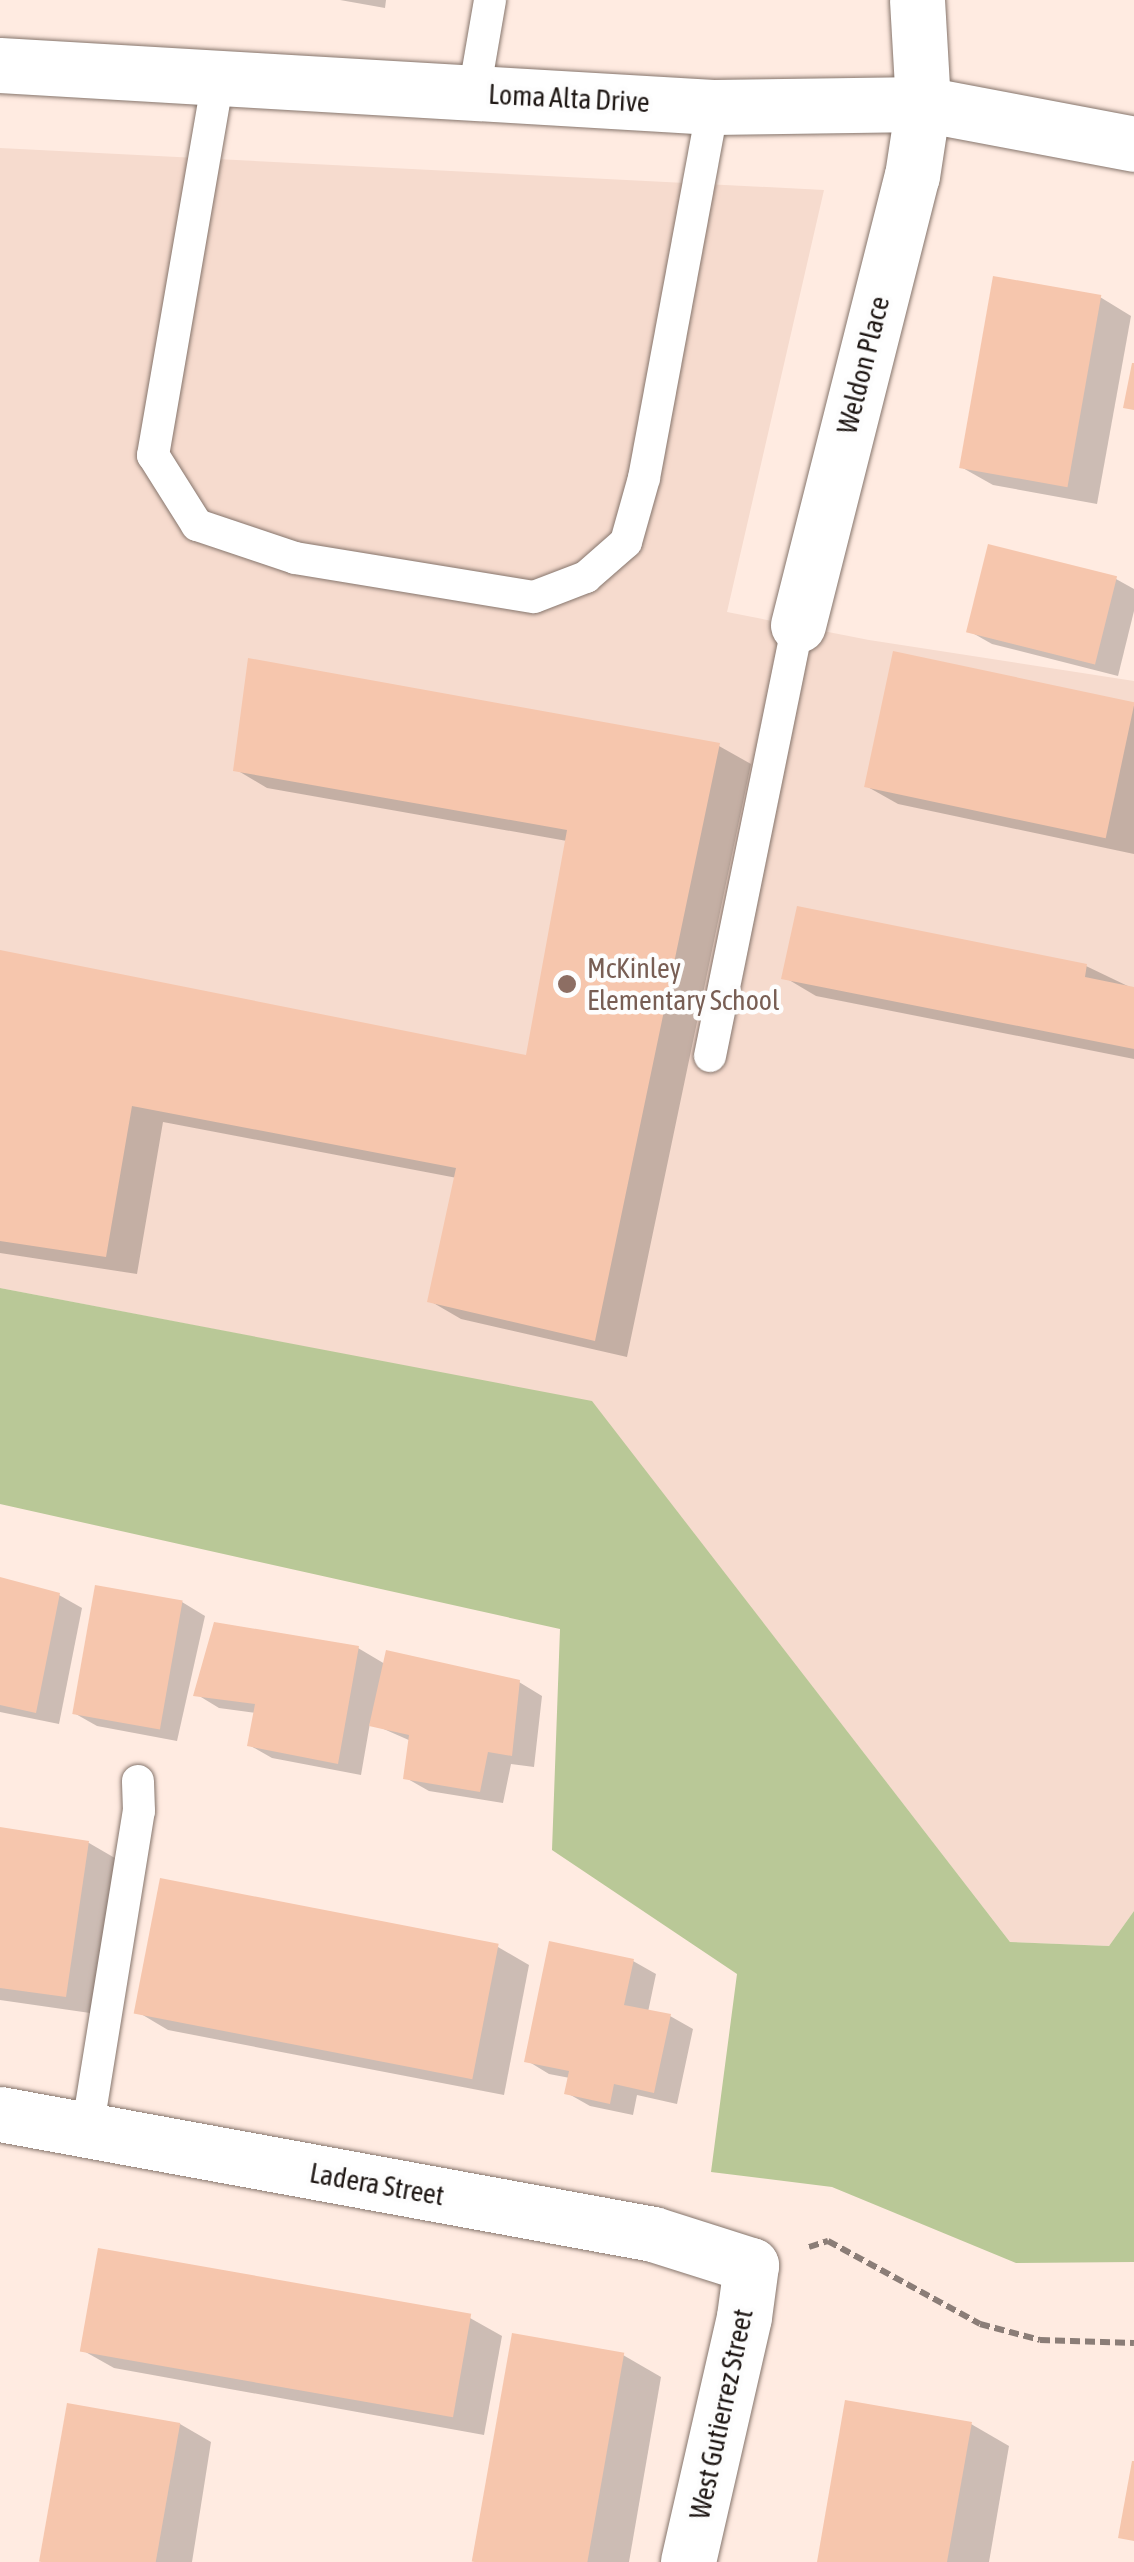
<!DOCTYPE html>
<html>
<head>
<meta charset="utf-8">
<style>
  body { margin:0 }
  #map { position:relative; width:1134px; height:2562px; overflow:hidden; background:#ffebe1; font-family:"Asap Condensed",sans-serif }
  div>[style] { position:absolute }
  .built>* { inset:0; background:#f6dbce }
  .green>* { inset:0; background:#b9c897 }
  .shadow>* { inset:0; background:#0003 }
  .building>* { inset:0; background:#f6c6ad; transform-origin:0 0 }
  .path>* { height:6px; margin-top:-3px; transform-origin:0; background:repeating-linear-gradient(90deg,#8b7d77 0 10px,transparent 0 15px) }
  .roads { filter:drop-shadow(0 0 2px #86756c) drop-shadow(0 0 2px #86756c) }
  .lane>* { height:32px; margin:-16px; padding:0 16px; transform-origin:16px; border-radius:16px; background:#fff }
  .street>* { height:55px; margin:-27.5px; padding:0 27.5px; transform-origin:27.5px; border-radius:27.5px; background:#fff }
  .dots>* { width:28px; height:28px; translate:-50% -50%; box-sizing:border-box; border:5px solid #fdfdfd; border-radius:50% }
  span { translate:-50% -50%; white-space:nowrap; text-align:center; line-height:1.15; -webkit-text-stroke:9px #fdfdfd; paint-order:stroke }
  .street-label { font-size:28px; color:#1f1815 }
  .education-label { font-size:28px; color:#785e54 }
  .left { translate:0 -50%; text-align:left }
</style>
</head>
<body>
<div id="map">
  <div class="built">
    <i style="clip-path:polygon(0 148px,824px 190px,727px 612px,869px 640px,1134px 681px,1134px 1911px,1109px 1946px,1010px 1942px,592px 1402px,0 1288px)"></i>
  </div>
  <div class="green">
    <i style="clip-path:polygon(0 1288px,592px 1401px,1010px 1942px,1109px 1946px,1134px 1911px,1134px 2262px,1016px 2263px,832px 2187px,711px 2172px,737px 1974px,552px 1850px,560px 1629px,0 1504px)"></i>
  </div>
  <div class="shadow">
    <i style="clip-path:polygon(340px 0,386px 0,385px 8px)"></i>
    <i style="clip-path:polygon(1100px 297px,1131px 316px,1097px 504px,993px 485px,961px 467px)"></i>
    <i style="clip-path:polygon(1116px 579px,1134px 589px,1134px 611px,1118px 676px,992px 644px,969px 631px)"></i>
    <i style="clip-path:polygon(1134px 705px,1134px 854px,898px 804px,866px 786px)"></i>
    <i style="clip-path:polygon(719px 746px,751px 764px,627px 1357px,461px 1319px,430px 1301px,457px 1178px,163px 1122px,137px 1274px,0 1253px,0 952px,528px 1058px,567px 841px,267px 788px,235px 769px)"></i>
    <i style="clip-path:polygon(1086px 966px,1134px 989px,1134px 1059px,816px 996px,784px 977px)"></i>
    <i style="clip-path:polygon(0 1586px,59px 1595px,82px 1608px,59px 1724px,0 1712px)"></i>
    <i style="clip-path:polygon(182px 1602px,205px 1616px,177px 1741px,97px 1726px,74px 1713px)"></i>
    <i style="clip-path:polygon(358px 1648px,385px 1664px,519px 1682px,542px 1696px,534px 1767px,511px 1764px,503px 1803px,429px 1791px,406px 1778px,411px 1741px,370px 1723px,361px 1775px,272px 1758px,249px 1745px,256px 1713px,219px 1708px,196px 1694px)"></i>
    <i style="clip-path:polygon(0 1830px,89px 1843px,120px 1861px,97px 2014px,0 2000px)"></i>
    <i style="clip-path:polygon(498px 1947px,529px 1965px,504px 2095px,168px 2030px,136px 2011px)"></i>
    <i style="clip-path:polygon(633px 1961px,656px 1974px,648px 2012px,670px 2016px,693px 2029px,677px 2104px,637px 2095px,633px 2115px,590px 2106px,567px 2093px,570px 2078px,549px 2074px,526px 2060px)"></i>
    <i style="clip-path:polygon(470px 2318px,502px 2336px,484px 2435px,114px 2368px,82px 2350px)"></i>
    <i style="clip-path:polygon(623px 2355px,661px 2377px,629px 2562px,475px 2562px)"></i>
    <i style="clip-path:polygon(180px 2424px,211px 2442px,192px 2562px,43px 2562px)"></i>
    <i style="clip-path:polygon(971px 2424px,1009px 2446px,989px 2562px,819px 2562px)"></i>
  </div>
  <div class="building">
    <i style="left:993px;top:276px;width:110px;height:195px;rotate:10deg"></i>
    <i style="clip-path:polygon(1132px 363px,1134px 363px,1134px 410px,1123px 408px)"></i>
    <i style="left:988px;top:544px;width:133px;height:91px;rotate:14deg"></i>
    <i style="left:893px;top:651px;width:247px;height:139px;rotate:12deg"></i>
    <i style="clip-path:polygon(248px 658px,720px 743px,595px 1341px,427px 1302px,456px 1168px,132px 1106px,106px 1257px,0 1241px,0 950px,526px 1055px,567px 830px,233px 771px)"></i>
    <i style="clip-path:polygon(797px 906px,1087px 964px,1085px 977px,1134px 987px,1134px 1049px,781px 979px)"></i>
    <i style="clip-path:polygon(0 1577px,60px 1593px,36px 1713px,0 1705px)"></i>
    <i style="left:95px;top:1585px;width:89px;height:131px;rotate:10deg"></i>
    <i style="clip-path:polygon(214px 1622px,359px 1646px,338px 1764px,247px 1746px,255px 1704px,193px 1696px)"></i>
    <i style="clip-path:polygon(386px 1650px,520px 1680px,512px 1756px,488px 1752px,480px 1792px,403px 1779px,409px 1735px,369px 1726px)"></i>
    <i style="clip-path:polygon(0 1827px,89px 1841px,66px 1997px,0 1988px)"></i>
    <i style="left:160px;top:1878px;width:345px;height:138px;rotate:11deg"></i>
    <i style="clip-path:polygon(549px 1941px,634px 1959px,624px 2005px,671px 2014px,654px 2093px,614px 2084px,610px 2104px,564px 2094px,569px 2071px,524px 2062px)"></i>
    <i style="left:98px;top:2248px;width:379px;height:105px;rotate:10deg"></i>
    <i style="left:512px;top:2333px;width:114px;height:232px;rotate:10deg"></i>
    <i style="clip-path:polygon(845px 2400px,972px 2422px,947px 2562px,817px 2562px)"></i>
    <i style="left:67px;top:2403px;width:115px;height:161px;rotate:10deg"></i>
    <i style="clip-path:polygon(1132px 2461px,1134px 2461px,1134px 2541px,1118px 2538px)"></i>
  </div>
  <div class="path">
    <i style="left:809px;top:2247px;width:20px;rotate:-18deg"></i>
    <i style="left:828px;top:2241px;width:173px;rotate:28.6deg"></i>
    <i style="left:980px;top:2324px;width:62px;rotate:14.9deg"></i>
    <i style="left:1040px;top:2340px;width:94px;rotate:1.8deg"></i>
  </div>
  <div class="roads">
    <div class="lane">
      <i style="left:218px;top:79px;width:382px;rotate:99.8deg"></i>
      <i style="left:153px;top:455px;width:83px;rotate:57.8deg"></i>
      <i style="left:197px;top:525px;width:103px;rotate:18.6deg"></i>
      <i style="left:295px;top:558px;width:242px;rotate:9.3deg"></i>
      <i style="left:534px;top:597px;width:56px;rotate:-21deg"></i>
      <i style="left:586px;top:577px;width:53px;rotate:-41.2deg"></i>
      <i style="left:626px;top:542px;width:66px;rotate:-74.3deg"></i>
      <i style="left:644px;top:478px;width:377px;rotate:-79.5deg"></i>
      <i style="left:474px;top:93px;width:94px;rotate:-80.2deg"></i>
      <i style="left:710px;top:1056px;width:440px;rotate:-78.5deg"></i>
      <i style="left:87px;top:2131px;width:324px;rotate:-80.8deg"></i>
      <i style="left:139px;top:1811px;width:30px;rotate:-92deg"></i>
    </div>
    <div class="street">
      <i style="left:0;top:65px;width:714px;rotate:3.37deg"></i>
      <i style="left:713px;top:107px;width:210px;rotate:-0.8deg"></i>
      <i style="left:923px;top:104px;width:215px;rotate:10.7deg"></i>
      <i style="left:798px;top:625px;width:463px;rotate:-75.8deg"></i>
      <i style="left:912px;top:176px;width:73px;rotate:-81.3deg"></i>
      <i style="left:923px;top:104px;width:104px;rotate:-93.3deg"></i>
      <i style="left:0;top:2114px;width:664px;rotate:10.41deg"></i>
      <i style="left:653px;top:2234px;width:103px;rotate:17.6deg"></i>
      <i style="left:751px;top:2265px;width:52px;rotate:97.7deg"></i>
      <i style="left:744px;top:2317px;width:251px;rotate:102.9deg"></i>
    </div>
  </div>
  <div class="dots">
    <i style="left:567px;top:984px;background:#8d6e63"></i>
  </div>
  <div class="street-label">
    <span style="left:569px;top:98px;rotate:3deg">Loma Alta Drive</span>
    <span style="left:863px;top:365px;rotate:-76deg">Weldon Place</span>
    <span style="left:377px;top:2184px;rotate:10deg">Ladera Street</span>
    <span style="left:721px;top:2414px;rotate:-78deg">West Gutierrez Street</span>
  </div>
  <div class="education-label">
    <span class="left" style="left:587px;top:984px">McKinley<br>Elementary School</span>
  </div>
</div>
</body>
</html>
